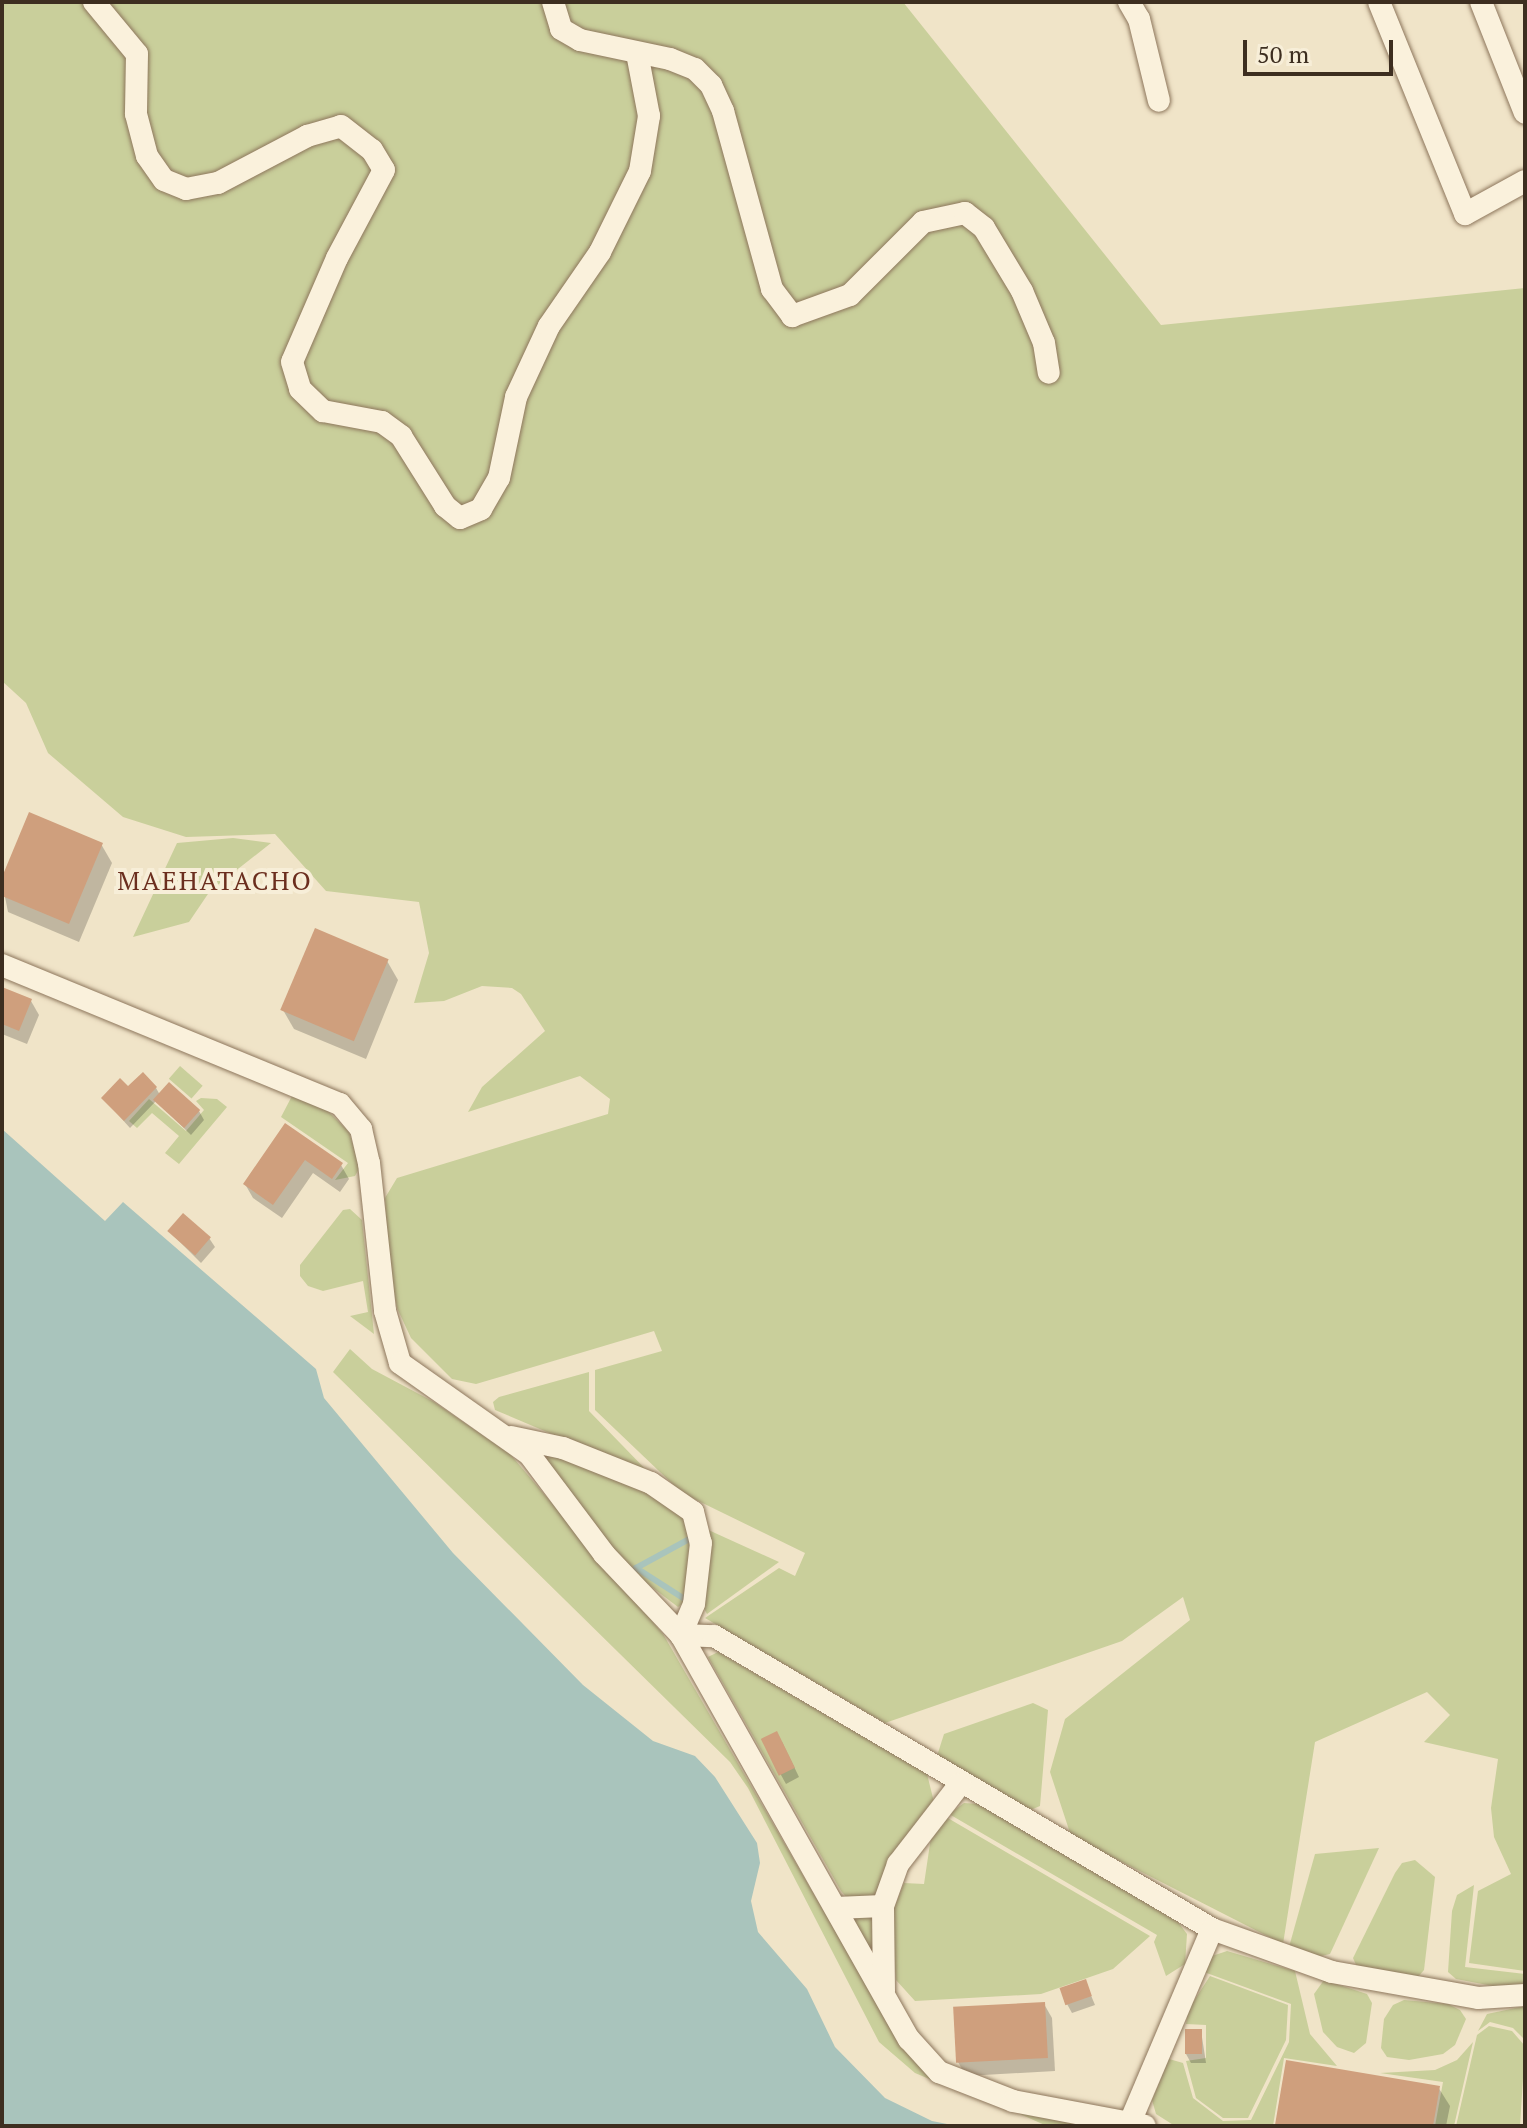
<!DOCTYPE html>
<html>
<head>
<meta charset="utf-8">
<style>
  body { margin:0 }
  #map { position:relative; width:1527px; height:2128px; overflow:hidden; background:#f0e4c8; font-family:"PT Serif",serif }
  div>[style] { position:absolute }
  .green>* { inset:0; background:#c9cf9b; transform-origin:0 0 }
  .water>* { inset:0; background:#a9c4bc }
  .shadow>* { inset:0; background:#0003 }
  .stream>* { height:6px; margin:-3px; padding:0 3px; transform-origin:3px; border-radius:3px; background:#a9c4bc }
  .building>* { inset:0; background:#cf9f7d; transform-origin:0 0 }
  .roads { filter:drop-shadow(0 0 2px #8d765c) drop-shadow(0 0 2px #8d765c) }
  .minor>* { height:22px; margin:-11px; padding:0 11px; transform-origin:11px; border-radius:11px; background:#faf1dc }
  span { translate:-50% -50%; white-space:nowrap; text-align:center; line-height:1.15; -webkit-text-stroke:8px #f7eed8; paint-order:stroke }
  .quarter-label { font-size:26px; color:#6b2e1e; letter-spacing:2px }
  .frame { position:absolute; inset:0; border:4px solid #3d2e20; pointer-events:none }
  .scale { position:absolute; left:1243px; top:40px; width:150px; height:36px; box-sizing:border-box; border:4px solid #3d2e20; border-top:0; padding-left:10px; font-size:24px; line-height:28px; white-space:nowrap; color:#3d2e20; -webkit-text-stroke:6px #f7eed8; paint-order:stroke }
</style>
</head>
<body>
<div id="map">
  <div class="green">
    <i style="clip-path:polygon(2px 2px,903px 2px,1161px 325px,1525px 288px,1525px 1971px,1469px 1963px,1478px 1891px,1511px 1874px,1494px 1837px,1491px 1808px,1498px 1759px,1424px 1742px,1450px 1715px,1427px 1692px,1315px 1742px,1283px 1944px,1071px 1836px,1050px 1772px,1065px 1719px,1190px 1620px,1183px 1597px,1122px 1641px,885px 1723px,705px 1618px,779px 1568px,795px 1576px,805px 1553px,682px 1493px,595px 1410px,595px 1370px,662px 1351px,654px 1331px,476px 1384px,452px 1379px,411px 1338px,397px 1308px,388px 1262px,385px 1198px,397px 1178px,608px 1114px,610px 1099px,580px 1076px,468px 1112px,482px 1087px,545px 1031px,521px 994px,512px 988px,482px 986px,444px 1001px,414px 1003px,429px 953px,419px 902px,326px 891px,275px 834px,186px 837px,123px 817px,48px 753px,26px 703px,2px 681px)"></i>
    <i style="clip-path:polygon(233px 838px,271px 843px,210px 891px,189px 922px,133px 937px,177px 843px)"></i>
    <i style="left:180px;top:1066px;width:30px;height:17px;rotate:41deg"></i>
    <i style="clip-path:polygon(292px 1096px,326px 1109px,349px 1132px,360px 1167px,355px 1176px,335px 1180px,348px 1163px,281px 1117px)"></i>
    <i style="clip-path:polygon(201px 1098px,217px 1099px,227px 1107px,179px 1164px,165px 1153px,179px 1136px,152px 1113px,137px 1128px,129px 1121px,149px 1099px,186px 1131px,204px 1110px,196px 1101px)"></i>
    <i style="clip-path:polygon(350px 1209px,362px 1220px,374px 1334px,350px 1316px,368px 1312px,363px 1281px,323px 1291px,308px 1286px,300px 1276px,300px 1265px,343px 1210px)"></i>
    <i style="clip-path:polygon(350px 1349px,372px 1369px,434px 1402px,510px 1454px,663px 1634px,888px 2022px,946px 2086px,915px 2073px,879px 2042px,748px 1788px,730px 1762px,333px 1372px)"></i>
    <i style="clip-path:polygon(589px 1372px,589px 1411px,653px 1477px,495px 1410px,493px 1402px,499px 1397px)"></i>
    <i style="clip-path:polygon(559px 1451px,660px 1494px,691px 1523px,690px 1599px,678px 1607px,632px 1572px,546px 1464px,547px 1455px)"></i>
    <i style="clip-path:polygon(704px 1528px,779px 1562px,707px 1614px,701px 1603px)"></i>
    <i style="clip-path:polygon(718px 1652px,927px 1774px,934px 1802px,876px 1895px,849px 1900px,841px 1891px,708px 1657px)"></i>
    <i style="clip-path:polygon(1033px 1703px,1048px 1710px,1040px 1806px,1028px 1811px,937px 1756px,944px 1734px)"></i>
    <i style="clip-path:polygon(964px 1803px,978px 1804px,1178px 1922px,1187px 1934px,1185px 1964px,1166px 1976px,1154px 1942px,1157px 1935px,949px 1814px)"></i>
    <i style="clip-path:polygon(946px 1817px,1150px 1936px,1113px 1969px,1041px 1994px,915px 2001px,896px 1980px,891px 1916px,904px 1883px,924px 1884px,931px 1837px)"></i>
    <i style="clip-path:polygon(1379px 1848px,1330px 1954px,1317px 1957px,1289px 1947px,1315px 1854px)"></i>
    <i style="clip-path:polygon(1415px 1860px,1435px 1877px,1424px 1970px,1418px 1977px,1357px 1967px,1353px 1958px,1395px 1873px,1402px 1863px)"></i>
    <i style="clip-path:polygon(1474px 1885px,1465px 1967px,1525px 1974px,1525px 1984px,1498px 1987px,1456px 1979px,1448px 1972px,1452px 1911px,1457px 1895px)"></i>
    <i style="clip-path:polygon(855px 1917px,876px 1917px,873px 1957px,854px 1924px)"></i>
    <i style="clip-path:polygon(1227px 1951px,1295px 1971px,1310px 2034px,1337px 2066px,1284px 2058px,1273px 2126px,1175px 2126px,1156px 2114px,1152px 2100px,1169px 2059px,1183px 2063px,1193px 2098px,1223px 2121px,1251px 2120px,1289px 2042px,1291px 2004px,1204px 1972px,1212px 1956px)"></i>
    <i style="clip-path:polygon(1210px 1976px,1288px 2005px,1286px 2040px,1248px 2118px,1223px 2118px,1196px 2098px,1186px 2061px,1206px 2058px,1206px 2025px,1186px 2024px,1188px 2010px)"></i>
    <i style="clip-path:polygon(1324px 1980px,1367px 1994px,1372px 2003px,1366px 2043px,1354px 2053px,1337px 2047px,1323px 2032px,1314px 1994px)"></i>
    <i style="clip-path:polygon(1404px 2000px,1448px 2004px,1460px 2010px,1466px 2019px,1455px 2045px,1443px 2054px,1409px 2060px,1387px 2057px,1381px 2048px,1384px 2019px,1393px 2005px)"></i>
    <i style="clip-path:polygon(1525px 2006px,1525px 2040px,1513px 2028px,1490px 2022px,1478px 2031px,1487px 2014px)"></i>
    <i style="clip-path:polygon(1489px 2026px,1512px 2031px,1525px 2046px,1520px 2126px,1456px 2126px,1477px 2035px)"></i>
    <i style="clip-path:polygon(1473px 2042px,1454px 2126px,1435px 2126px,1443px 2082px,1380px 2073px,1435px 2070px,1457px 2060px)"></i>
    <i style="clip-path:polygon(1011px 2110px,1083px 2126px,1047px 2126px)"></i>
  </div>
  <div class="water">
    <i style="clip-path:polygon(2px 1129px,105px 1221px,123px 1202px,316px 1369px,324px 1398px,453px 1553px,583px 1685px,653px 1741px,695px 1756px,715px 1777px,757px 1843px,760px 1863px,751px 1901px,758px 1932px,807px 1989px,835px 2047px,885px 2098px,932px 2121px,957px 2126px,2px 2126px)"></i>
  </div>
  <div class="shadow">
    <i style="clip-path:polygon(101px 844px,112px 863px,79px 942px,8px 912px,2px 882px)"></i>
    <i style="clip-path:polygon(387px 961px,398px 980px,366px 1059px,294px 1029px,283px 1010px)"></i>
    <i style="clip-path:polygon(2px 989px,31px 1001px,39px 1015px,27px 1044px,2px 1034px)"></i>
    <i style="clip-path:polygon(156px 1088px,160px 1095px,199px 1111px,204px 1120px,191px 1135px,156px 1101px,130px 1128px,103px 1098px,128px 1089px)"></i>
    <i style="clip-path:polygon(285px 1126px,341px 1165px,349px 1179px,340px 1192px,313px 1173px,282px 1218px,253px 1198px,245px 1184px)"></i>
    <i style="clip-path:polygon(170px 1232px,209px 1238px,215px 1247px,201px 1263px)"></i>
    <i style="clip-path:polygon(782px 1742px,799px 1777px,786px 1784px,781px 1775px)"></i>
    <i style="clip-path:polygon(1085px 1981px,1095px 2005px,1072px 2013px,1067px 2004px)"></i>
    <i style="clip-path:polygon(1044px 2004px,1052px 2018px,1055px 2071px,966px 2076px,958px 2062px)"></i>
    <i style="clip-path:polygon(1201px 2031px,1206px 2063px,1191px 2063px,1186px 2054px)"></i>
    <i style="clip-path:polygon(1438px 2087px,1450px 2106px,1446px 2126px,1277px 2124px)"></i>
  </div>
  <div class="stream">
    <i style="left:683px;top:1598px;width:56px;rotate:-147.4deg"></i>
    <i style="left:636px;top:1568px;width:63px;rotate:-28.6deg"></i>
  </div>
  <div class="building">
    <i style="clip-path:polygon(29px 812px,103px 843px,69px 924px,2px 896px,2px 877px)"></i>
    <i style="left:315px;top:928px;width:80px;height:89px;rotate:23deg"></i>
    <i style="clip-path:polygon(2px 987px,32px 999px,19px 1031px,2px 1024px)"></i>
    <i style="clip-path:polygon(143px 1072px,157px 1087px,124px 1121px,101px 1098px,120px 1078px,128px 1086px)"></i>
    <i style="left:169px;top:1082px;width:42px;height:24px;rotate:42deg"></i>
    <i style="clip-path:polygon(285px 1123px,343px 1163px,332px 1179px,305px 1160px,273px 1205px,243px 1184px)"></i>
    <i style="left:183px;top:1213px;width:37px;height:24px;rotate:41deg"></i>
    <i style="left:777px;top:1731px;width:41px;height:18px;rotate:64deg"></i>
    <i style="left:1086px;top:1979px;width:18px;height:28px;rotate:71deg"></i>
    <i style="left:1045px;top:2002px;width:56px;height:92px;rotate:87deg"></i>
    <i style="left:1185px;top:2029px;width:17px;height:25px"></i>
    <i style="clip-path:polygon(1286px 2060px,1440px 2086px,1433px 2126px,1275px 2125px)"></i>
  </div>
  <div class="roads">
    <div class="minor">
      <i style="left:94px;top:2px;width:67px;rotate:50.4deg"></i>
      <i style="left:137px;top:54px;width:60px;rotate:91deg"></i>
      <i style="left:136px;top:114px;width:43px;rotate:75.3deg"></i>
      <i style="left:147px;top:156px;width:29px;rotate:55deg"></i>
      <i style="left:164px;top:180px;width:24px;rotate:22deg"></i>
      <i style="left:186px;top:189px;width:33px;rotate:-11deg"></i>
      <i style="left:218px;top:183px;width:101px;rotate:-27.8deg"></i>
      <i style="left:307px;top:136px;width:35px;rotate:-16deg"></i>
      <i style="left:341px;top:126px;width:39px;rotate:38deg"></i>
      <i style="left:372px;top:150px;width:23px;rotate:59deg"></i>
      <i style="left:384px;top:170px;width:100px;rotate:118.1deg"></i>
      <i style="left:337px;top:258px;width:113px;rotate:113.4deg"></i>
      <i style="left:292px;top:362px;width:28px;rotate:73deg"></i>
      <i style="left:300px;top:389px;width:32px;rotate:44deg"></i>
      <i style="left:323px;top:411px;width:60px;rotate:10.6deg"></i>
      <i style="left:382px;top:422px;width:24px;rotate:36deg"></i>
      <i style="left:401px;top:436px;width:83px;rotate:57.8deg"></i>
      <i style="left:445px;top:506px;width:19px;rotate:39deg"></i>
      <i style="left:460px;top:518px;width:23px;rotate:-23deg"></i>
      <i style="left:481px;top:509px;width:36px;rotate:-60deg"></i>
      <i style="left:499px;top:478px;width:83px;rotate:-78.1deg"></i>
      <i style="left:516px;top:397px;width:78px;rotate:-65.1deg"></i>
      <i style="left:549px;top:326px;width:90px;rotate:-55.4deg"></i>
      <i style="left:600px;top:252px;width:90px;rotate:-63.7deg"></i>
      <i style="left:640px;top:171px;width:56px;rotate:-80.7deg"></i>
      <i style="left:649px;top:116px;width:64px;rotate:-100.8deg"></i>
      <i style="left:553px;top:2px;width:28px;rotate:73deg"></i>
      <i style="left:561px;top:29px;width:22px;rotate:30deg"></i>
      <i style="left:580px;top:40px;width:92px;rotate:11.9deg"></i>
      <i style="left:670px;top:59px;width:27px;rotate:22deg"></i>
      <i style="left:695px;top:69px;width:23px;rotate:45deg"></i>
      <i style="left:711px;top:85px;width:29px;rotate:65deg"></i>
      <i style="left:723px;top:111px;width:185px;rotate:74.6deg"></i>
      <i style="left:772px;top:289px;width:34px;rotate:53deg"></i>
      <i style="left:792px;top:316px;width:62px;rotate:-19.9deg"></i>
      <i style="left:850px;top:295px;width:103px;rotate:-45deg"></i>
      <i style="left:923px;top:222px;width:43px;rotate:-12.1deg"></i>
      <i style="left:965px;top:213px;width:24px;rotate:38deg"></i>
      <i style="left:984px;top:228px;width:74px;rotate:58.9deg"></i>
      <i style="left:1022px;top:291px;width:56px;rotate:67.1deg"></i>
      <i style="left:1044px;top:343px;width:30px;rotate:81deg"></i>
      <i style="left:1129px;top:2px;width:20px;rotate:60deg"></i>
      <i style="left:1139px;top:19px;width:84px;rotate:76.3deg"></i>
      <i style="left:1379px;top:2px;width:229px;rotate:67.9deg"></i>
      <i style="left:1465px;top:214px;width:68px;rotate:-28.8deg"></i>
      <i style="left:1481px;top:2px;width:119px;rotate:68.4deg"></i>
      <i style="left:2px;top:965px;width:365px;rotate:22.4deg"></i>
      <i style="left:340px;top:1104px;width:33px;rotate:50deg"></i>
      <i style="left:361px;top:1129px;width:35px;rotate:77deg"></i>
      <i style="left:369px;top:1163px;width:149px;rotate:83.8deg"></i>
      <i style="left:385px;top:1311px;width:54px;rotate:73.9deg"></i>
      <i style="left:400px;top:1363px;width:158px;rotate:35.2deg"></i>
      <i style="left:529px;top:1454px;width:125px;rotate:53.1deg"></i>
      <i style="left:604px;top:1554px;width:112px;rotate:46.5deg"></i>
      <i style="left:681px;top:1635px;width:33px;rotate:2deg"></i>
      <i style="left:714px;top:1636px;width:578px;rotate:30.47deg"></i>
      <i style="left:1212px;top:1929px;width:127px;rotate:19.7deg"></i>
      <i style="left:1332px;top:1972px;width:148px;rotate:10.1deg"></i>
      <i style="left:1478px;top:1998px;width:47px;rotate:-3.7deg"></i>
      <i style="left:511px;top:1437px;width:53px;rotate:11.9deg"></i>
      <i style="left:563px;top:1448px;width:95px;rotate:21.7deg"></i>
      <i style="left:651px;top:1483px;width:51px;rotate:34.6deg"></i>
      <i style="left:693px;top:1512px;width:32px;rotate:76deg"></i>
      <i style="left:701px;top:1543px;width:61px;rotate:96.5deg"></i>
      <i style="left:694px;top:1604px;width:34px;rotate:113deg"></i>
      <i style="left:681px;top:1635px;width:464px;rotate:60.6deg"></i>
      <i style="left:909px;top:2039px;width:45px;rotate:47.7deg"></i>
      <i style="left:939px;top:2072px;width:79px;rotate:21.4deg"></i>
      <i style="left:1013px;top:2101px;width:134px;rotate:10.7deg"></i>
      <i style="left:836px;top:1908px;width:47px;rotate:-2.4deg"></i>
      <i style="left:884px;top:1991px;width:85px;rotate:-90.7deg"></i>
      <i style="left:883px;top:1906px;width:45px;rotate:-70.3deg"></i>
      <i style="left:898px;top:1864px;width:101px;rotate:-52.2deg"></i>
      <i style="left:1131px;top:2120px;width:207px;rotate:-67deg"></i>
    </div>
  </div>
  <div class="quarter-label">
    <span style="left:215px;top:881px">MAEHATACHO</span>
  </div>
  <div class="frame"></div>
  <div class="scale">50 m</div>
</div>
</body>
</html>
